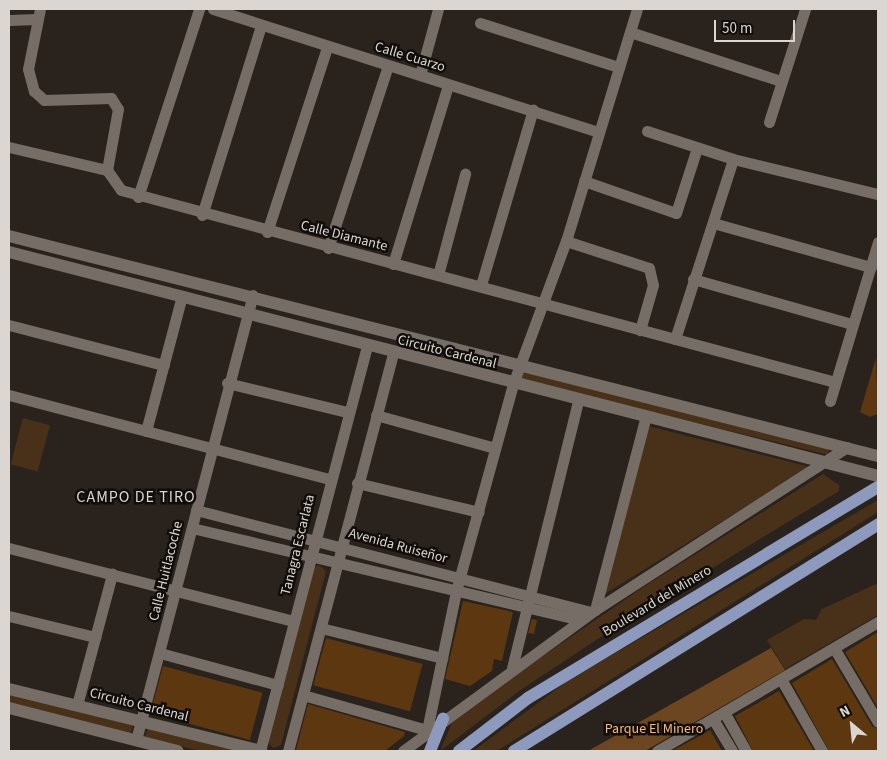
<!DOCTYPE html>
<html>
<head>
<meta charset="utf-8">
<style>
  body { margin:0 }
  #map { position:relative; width:887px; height:760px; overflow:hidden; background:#2a231d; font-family:"Source Sans 3",sans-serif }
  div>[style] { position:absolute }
  .green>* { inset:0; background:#483019; transform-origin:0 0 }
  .forest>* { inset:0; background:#6c4620 }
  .building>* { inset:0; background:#5c3710; transform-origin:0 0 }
  .minor>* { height:11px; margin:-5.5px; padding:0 5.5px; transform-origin:5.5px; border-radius:5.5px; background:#756d66 }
  .tertiary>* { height:12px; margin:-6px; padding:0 6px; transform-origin:6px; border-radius:6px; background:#756d66 }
  .primary>* { height:12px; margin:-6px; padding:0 6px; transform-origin:6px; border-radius:6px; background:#8d99bd }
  span { translate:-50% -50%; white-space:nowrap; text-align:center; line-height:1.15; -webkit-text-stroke:5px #100d0a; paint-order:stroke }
  .street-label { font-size:14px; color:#dbd6d2 }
  .park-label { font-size:14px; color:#f8b87f }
  .quarter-label { font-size:16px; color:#dbd6d2; letter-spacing:1px }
  .frame { position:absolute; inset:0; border:10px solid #dbd6d2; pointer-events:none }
  .north { position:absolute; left:827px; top:700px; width:50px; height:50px; -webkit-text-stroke:4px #100d0a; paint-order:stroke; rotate:332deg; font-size:14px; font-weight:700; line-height:20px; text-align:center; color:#dbd6d2 }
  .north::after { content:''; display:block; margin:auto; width:18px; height:22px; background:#dbd6d2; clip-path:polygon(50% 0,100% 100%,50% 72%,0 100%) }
  .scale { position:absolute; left:714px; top:20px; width:81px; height:22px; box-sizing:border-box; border:2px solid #dbd6d2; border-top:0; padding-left:6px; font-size:15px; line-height:18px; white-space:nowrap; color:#dbd6d2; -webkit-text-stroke:4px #100d0a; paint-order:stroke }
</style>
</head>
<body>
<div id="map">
  <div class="green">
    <i style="clip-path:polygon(524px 370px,828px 447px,829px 455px,521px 380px)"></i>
    <i style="left:23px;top:418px;width:28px;height:48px;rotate:15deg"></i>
    <i style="clip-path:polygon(648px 426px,810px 467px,603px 595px)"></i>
    <i style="clip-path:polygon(823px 474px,839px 485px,839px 491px,622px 623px,522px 689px,440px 751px,452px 723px,520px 672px,645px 586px)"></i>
    <i style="clip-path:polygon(878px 500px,878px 512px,497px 751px,473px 751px,569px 680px)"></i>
    <i style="clip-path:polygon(319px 565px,326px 571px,281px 745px,273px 748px,267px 741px,312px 568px)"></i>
    <i style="clip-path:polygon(878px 583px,878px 615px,785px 669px,767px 640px,804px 619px,816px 620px,822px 609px)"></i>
    <i style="left:9px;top:693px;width:128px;height:10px;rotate:14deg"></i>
    <i style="clip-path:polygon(148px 728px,238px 751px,200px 751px,145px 737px)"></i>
  </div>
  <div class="forest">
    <i style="clip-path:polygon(771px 648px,785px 670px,645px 751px,588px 751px)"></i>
  </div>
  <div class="building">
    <i style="clip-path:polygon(876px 358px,878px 414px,870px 417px,860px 412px)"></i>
    <i style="clip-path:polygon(463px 601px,513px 612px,502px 661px,494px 659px,492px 671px,470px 686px,445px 679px)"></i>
    <i style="clip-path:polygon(532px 619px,537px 620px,534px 634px,528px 633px)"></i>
    <i style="clip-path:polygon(878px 632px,878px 708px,845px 652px)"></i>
    <i style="left:326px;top:638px;width:100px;height:49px;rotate:15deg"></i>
    <i style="clip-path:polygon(832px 659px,872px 726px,878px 729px,878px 751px,829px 751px,792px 683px)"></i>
    <i style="left:163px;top:666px;width:103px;height:49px;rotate:15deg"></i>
    <i style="clip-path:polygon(779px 691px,814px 751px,753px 751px,735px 716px)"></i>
    <i style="clip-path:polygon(308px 704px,405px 732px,404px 736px,385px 751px,296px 750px)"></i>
    <i style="clip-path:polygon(710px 730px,722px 751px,672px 751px,694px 739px)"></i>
  </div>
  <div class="minor">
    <i style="left:40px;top:9px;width:61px;rotate:101.3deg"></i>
    <i style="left:28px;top:69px;width:23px;rotate:75deg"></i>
    <i style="left:34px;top:91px;width:13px;rotate:42deg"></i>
    <i style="left:44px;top:100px;width:67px;rotate:-1.7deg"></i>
    <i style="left:111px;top:98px;width:13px;rotate:58deg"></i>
    <i style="left:118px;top:109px;width:62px;rotate:100.2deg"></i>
    <i style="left:107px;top:170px;width:24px;rotate:55deg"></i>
    <i style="left:121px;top:190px;width:739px;rotate:15.05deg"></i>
    <i style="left:213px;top:9px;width:405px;rotate:17.7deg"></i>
    <i style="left:9px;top:20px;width:28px;rotate:-2deg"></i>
    <i style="left:480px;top:23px;width:146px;rotate:17.6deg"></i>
    <i style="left:630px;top:32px;width:159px;rotate:18deg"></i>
    <i style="left:420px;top:75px;width:68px;rotate:-74.7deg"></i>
    <i style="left:769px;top:122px;width:119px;rotate:-72.3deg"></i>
    <i style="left:647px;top:131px;width:90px;rotate:18deg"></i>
    <i style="left:733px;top:159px;width:149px;rotate:13.6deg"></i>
    <i style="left:9px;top:147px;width:101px;rotate:13.2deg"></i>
    <i style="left:584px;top:181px;width:97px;rotate:19.2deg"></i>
    <i style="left:676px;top:213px;width:68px;rotate:-72.1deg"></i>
    <i style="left:138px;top:197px;width:198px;rotate:-72deg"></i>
    <i style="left:202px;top:215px;width:198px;rotate:-72.7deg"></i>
    <i style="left:713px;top:223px;width:164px;rotate:15.6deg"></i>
    <i style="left:267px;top:232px;width:194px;rotate:-72deg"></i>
    <i style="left:566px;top:241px;width:87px;rotate:18deg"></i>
    <i style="left:649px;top:268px;width:17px;rotate:77deg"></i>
    <i style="left:653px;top:285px;width:47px;rotate:106.1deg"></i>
    <i style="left:328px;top:248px;width:192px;rotate:-71.8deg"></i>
    <i style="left:393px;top:264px;width:187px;rotate:-72.9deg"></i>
    <i style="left:438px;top:275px;width:105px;rotate:-75deg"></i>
    <i style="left:693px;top:279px;width:165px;rotate:15.8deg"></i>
    <i style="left:481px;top:285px;width:183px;rotate:-73.5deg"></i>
    <i style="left:9px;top:325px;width:160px;rotate:14.5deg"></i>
    <i style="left:675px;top:339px;width:189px;rotate:-72.1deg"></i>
    <i style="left:227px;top:383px;width:123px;rotate:13.6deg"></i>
    <i style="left:9px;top:395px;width:332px;rotate:14.7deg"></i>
    <i style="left:830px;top:401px;width:166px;rotate:-73.2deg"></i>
    <i style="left:376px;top:415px;width:123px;rotate:15.5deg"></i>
    <i style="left:146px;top:431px;width:140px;rotate:-75.1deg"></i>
    <i style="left:357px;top:483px;width:125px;rotate:13.4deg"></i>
    <i style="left:196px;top:510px;width:408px;rotate:14.5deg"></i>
    <i style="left:192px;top:528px;width:399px;rotate:13.3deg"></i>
    <i style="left:9px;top:548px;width:294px;rotate:14.4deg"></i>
    <i style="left:595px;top:610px;width:201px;rotate:-75.3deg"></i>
    <i style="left:9px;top:616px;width:89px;rotate:13.7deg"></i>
    <i style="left:321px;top:628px;width:125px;rotate:13.9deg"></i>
    <i style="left:834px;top:648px;width:86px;rotate:59.3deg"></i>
    <i style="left:160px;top:653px;width:122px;rotate:15.2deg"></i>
    <i style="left:512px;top:668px;width:275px;rotate:-76.1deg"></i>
    <i style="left:781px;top:679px;width:83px;rotate:60.3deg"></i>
    <i style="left:303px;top:695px;width:129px;rotate:15.8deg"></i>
    <i style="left:427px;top:730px;width:142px;rotate:-78.2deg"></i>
    <i style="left:456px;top:591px;width:215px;rotate:-74.6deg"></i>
    <i style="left:513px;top:384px;width:153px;rotate:-69.7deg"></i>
    <i style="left:566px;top:241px;width:243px;rotate:-73deg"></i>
    <i style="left:77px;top:705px;width:136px;rotate:-75deg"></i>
    <i style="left:724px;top:712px;width:45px;rotate:60.6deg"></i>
    <i style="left:713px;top:719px;width:37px;rotate:59deg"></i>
    <i style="left:136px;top:740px;width:460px;rotate:-75.3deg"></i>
    <i style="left:260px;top:751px;width:419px;rotate:-75.2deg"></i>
    <i style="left:288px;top:751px;width:411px;rotate:-75.2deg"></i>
    <i style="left:403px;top:751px;width:238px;rotate:-36.3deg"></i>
    <i style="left:595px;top:610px;width:300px;rotate:-32.9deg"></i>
    <i style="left:657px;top:751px;width:256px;rotate:-30.3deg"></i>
  </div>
  <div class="tertiary">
    <i style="left:9px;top:236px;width:896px;rotate:14.21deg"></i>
    <i style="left:9px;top:252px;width:897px;rotate:14.45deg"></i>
    <i style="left:9px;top:689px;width:260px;rotate:13.8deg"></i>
    <i style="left:9px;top:708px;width:174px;rotate:14.3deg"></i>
  </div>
  <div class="primary">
    <i style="left:430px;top:751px;width:35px;rotate:-68deg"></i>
    <i style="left:459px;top:751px;width:87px;rotate:-37.5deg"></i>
    <i style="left:528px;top:698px;width:409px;rotate:-31.1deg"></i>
    <i style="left:514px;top:751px;width:429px;rotate:-31.9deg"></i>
  </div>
  <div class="street-label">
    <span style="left:410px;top:57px;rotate:17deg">Calle Cuarzo</span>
    <span style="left:344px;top:236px;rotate:14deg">Calle Diamante</span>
    <span style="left:447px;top:352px;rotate:14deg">Circuito Cardenal</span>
    <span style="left:298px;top:545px;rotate:-76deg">Tanagra Escarlata</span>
    <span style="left:398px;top:546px;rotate:15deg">Avenida Ruiseñor</span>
    <span style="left:166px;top:571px;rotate:-76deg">Calle Huitlacoche</span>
    <span style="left:657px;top:601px;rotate:-31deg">Boulevard del Minero</span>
    <span style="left:139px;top:705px;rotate:14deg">Circuito Cardenal</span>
  </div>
  <div class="park-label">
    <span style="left:654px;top:729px">Parque El Minero</span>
  </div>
  <div class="quarter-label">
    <span style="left:136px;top:497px">CAMPO DE TIRO</span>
  </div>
  <div class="frame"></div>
  <div class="north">N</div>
  <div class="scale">50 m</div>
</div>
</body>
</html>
